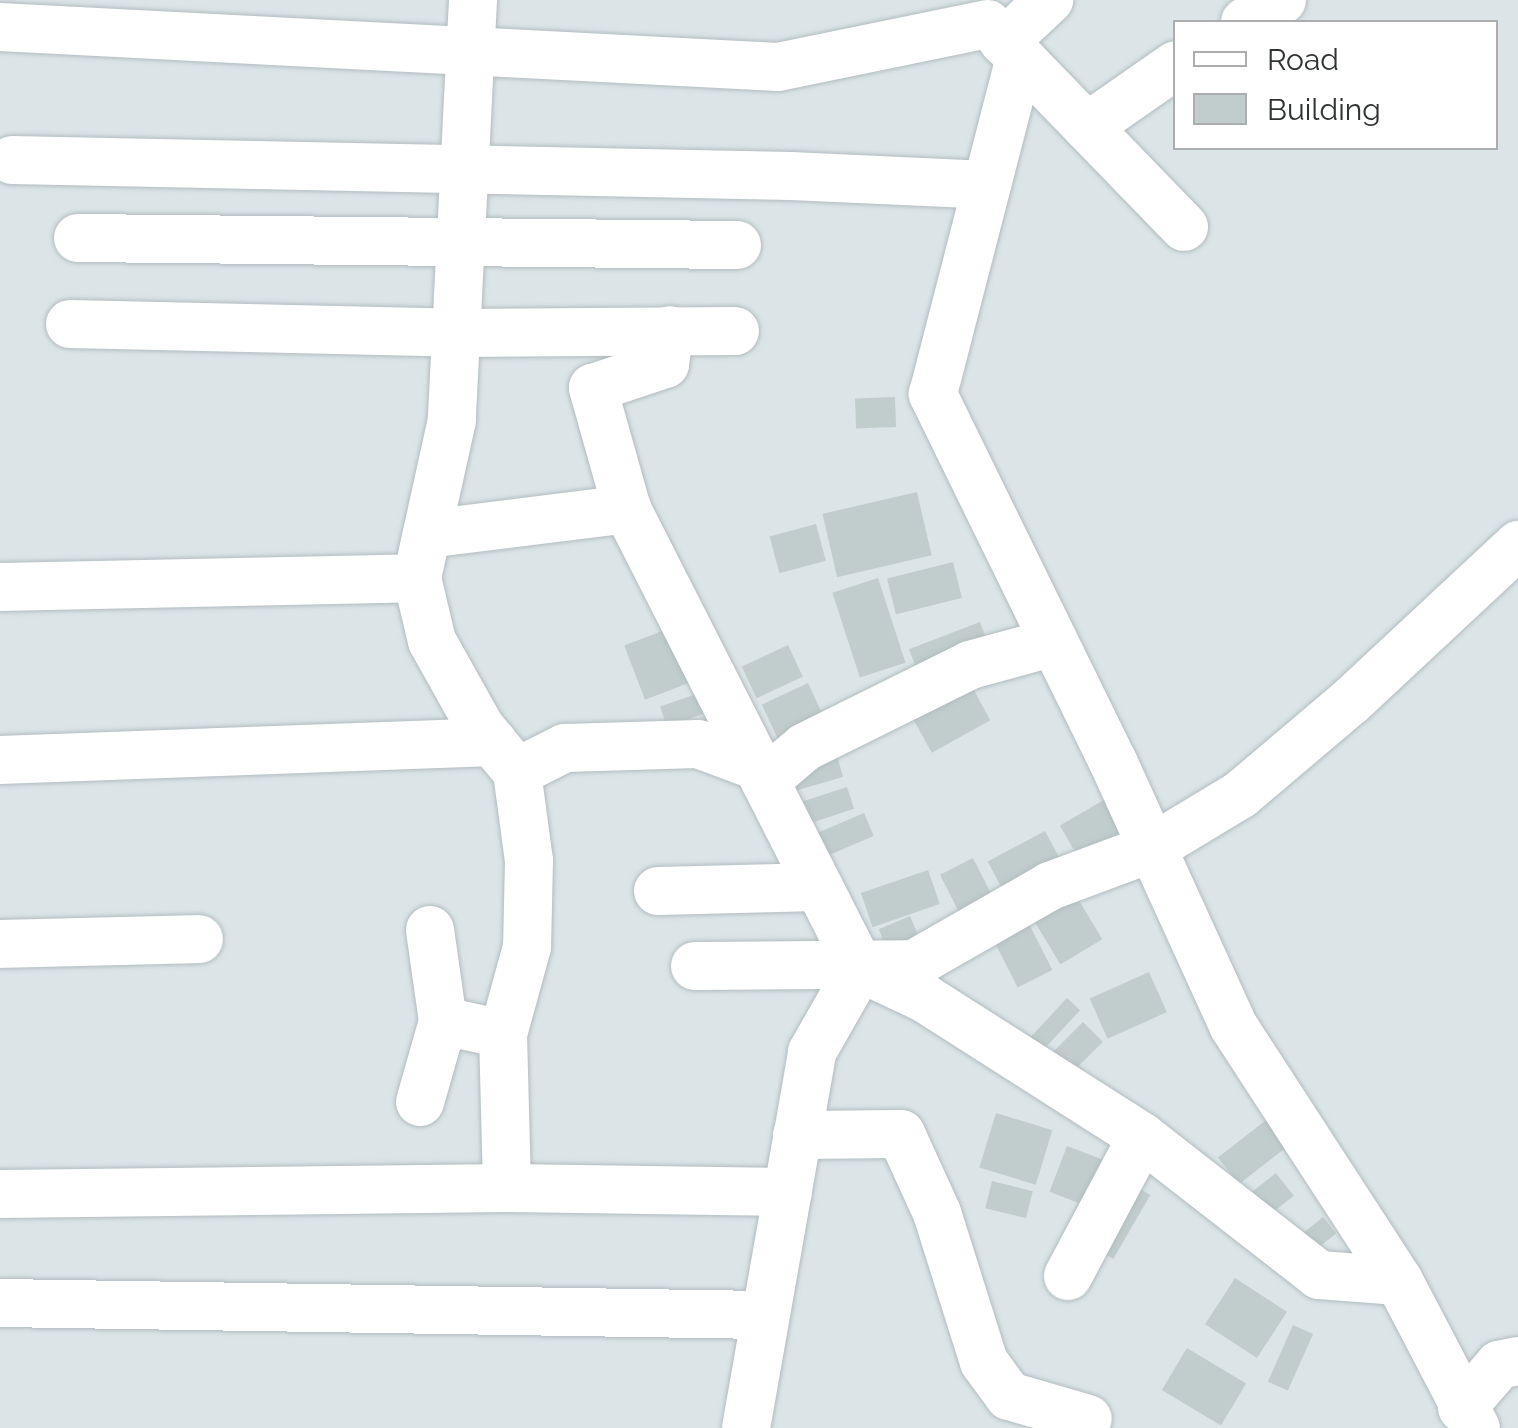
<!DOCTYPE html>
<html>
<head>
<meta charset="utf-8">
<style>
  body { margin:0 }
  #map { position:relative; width:1518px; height:1428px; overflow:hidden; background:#dbe5e8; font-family:Raleway,sans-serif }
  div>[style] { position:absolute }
  .building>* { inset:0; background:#c1cdcc; transform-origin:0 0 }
  .roads { filter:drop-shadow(0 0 2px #b2bcbf) drop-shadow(0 0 2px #b2bcbf) }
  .minor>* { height:48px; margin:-24px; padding:0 24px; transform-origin:24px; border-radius:24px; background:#fff }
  span { translate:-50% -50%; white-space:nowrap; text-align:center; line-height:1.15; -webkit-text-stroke:9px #fff; paint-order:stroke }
  .legend { position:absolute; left:1173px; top:20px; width:325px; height:130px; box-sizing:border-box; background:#fff; border:2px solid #acadae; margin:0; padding:12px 18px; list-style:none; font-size:30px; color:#2f3334 }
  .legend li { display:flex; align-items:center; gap:20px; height:50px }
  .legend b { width:50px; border:2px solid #acadae }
</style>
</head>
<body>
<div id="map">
  <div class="building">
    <i style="left:895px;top:397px;width:30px;height:40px;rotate:88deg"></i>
    <i style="left:917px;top:492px;width:65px;height:97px;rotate:77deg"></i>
    <i style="left:816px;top:524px;width:38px;height:48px;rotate:75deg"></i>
    <i style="left:953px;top:562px;width:37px;height:68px;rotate:76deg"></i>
    <i style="left:878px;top:578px;width:89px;height:48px;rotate:72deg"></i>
    <i style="left:980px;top:622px;width:34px;height:76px;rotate:69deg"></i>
    <i style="left:683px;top:623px;width:58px;height:63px;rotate:69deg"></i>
    <i style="left:788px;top:645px;width:35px;height:51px;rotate:65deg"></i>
    <i style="left:808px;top:683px;width:38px;height:51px;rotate:65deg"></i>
    <i style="left:972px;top:687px;width:38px;height:67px;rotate:61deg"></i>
    <i style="left:714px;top:688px;width:21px;height:57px;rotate:71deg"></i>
    <i style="clip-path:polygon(836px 752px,843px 777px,784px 794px)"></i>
    <i style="left:847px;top:787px;width:23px;height:51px;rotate:72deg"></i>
    <i style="left:1104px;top:800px;width:43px;height:51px;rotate:60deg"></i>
    <i style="left:864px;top:813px;width:25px;height:56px;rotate:67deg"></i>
    <i style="left:1045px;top:831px;width:40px;height:65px;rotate:62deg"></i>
    <i style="left:973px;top:858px;width:47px;height:37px;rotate:63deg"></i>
    <i style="left:928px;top:870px;width:36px;height:71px;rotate:71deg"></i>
    <i style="left:1074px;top:892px;width:55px;height:49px;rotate:59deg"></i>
    <i style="left:910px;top:916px;width:33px;height:34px;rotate:67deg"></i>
    <i style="left:1027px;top:920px;width:56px;height:39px;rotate:63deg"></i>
    <i style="left:1149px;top:972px;width:44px;height:65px;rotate:66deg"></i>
    <i style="left:1067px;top:998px;width:18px;height:54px;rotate:43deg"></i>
    <i style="left:1083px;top:1022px;width:28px;height:43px;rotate:45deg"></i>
    <i style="left:996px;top:1113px;width:59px;height:57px;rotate:17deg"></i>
    <i style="left:1266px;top:1120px;width:34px;height:61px;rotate:52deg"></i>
    <i style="left:1067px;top:1146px;width:49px;height:49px;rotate:21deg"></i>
    <i style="left:1276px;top:1173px;width:29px;height:36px;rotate:52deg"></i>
    <i style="left:992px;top:1181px;width:42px;height:28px;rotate:14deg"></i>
    <i style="left:1133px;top:1185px;width:20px;height:74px;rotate:30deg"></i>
    <i style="left:1323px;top:1217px;width:21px;height:37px;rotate:51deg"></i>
    <i style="left:1235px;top:1278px;width:62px;height:55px;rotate:33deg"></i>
    <i style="left:1293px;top:1325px;width:22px;height:62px;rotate:24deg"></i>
    <i style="left:1187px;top:1348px;width:69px;height:49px;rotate:31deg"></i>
  </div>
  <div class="roads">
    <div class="minor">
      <i style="left:473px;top:0;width:421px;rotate:92.9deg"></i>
      <i style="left:452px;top:420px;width:162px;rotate:102.5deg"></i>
      <i style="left:417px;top:578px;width:65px;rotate:76.6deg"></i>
      <i style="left:432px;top:641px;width:98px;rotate:60.8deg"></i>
      <i style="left:480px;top:727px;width:58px;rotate:50.6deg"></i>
      <i style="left:517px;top:772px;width:90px;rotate:82.3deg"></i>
      <i style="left:529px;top:861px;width:86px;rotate:91.3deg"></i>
      <i style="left:527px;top:947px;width:90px;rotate:105.4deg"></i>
      <i style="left:503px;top:1034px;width:154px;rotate:88.5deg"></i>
      <i style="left:1245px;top:22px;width:43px;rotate:-30.7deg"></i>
      <i style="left:0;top:27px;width:779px;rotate:2.94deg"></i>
      <i style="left:778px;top:67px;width:214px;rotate:-11.6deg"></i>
      <i style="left:1001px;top:38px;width:263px;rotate:45.9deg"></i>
      <i style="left:1004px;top:42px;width:62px;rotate:-43deg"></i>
      <i style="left:1087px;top:127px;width:108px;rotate:-34.9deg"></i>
      <i style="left:12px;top:160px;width:779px;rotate:1.18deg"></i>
      <i style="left:791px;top:176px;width:196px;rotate:2.6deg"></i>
      <i style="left:78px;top:238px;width:659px;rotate:0.61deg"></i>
      <i style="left:70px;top:324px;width:388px;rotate:1.3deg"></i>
      <i style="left:458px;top:333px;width:277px;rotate:-0.4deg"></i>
      <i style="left:627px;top:509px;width:515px;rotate:63.09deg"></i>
      <i style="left:860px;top:968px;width:71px;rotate:25.1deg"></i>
      <i style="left:924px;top:998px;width:259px;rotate:32.5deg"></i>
      <i style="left:1142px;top:1137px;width:224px;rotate:37.9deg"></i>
      <i style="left:1319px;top:1275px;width:80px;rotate:4.3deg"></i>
      <i style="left:1399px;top:1281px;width:305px;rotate:-123deg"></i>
      <i style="left:1233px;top:1025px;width:289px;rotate:-114.5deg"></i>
      <i style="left:1113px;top:762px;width:410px;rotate:-116.1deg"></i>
      <i style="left:933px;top:394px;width:347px;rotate:-75.5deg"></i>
      <i style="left:427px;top:534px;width:202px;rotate:-7.1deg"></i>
      <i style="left:627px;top:509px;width:126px;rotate:-105.7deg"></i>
      <i style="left:593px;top:388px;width:76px;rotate:-18.4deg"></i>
      <i style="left:665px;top:364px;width:34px;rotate:-82deg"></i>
      <i style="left:0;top:587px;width:417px;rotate:-1.2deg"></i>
      <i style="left:0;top:760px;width:493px;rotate:-2.1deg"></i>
      <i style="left:517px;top:772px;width:54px;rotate:-26.6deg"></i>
      <i style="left:565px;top:748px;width:133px;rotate:-1.7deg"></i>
      <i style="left:698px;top:744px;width:63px;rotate:20.4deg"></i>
      <i style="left:765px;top:781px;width:52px;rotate:-40.4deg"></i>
      <i style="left:805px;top:747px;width:184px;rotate:-26.4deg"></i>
      <i style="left:970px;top:665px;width:87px;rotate:-15.3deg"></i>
      <i style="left:658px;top:891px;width:160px;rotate:-1.4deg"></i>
      <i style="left:430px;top:930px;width:92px;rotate:81.9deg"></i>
      <i style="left:443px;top:1021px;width:61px;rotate:12.2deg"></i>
      <i style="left:0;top:944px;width:199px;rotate:-1.4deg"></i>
      <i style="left:695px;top:966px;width:219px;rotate:-0.5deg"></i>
      <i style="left:914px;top:964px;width:157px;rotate:-29.8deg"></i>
      <i style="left:1050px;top:886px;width:109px;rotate:-20.4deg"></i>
      <i style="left:1152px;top:848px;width:103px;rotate:-31.1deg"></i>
      <i style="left:1240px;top:795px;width:145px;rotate:-40.3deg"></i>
      <i style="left:1351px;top:701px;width:229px;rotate:-43deg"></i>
      <i style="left:420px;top:1102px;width:84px;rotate:-74.1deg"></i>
      <i style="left:797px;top:1135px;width:104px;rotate:-0.6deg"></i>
      <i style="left:901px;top:1134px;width:87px;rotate:65.5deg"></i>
      <i style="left:937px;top:1213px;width:156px;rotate:72.5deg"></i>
      <i style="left:984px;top:1362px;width:42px;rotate:53.7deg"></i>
      <i style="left:1009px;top:1396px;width:82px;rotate:16.2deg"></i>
      <i style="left:0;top:1194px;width:507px;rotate:-0.68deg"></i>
      <i style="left:507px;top:1188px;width:281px;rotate:0.8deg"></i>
      <i style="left:1068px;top:1276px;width:157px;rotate:-62deg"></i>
      <i style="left:1399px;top:1281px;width:166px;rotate:62.4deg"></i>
      <i style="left:0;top:1303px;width:765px;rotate:0.9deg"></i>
      <i style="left:1462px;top:1408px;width:57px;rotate:-49.3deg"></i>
      <i style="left:1499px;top:1365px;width:19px;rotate:-12deg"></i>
      <i style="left:746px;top:1428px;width:382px;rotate:-80deg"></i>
      <i style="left:812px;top:1052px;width:97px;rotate:-60.3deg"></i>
    </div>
  </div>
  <ul class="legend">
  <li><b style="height:12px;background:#fff"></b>Road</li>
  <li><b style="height:28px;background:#c1cdcc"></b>Building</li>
  </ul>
</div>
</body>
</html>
